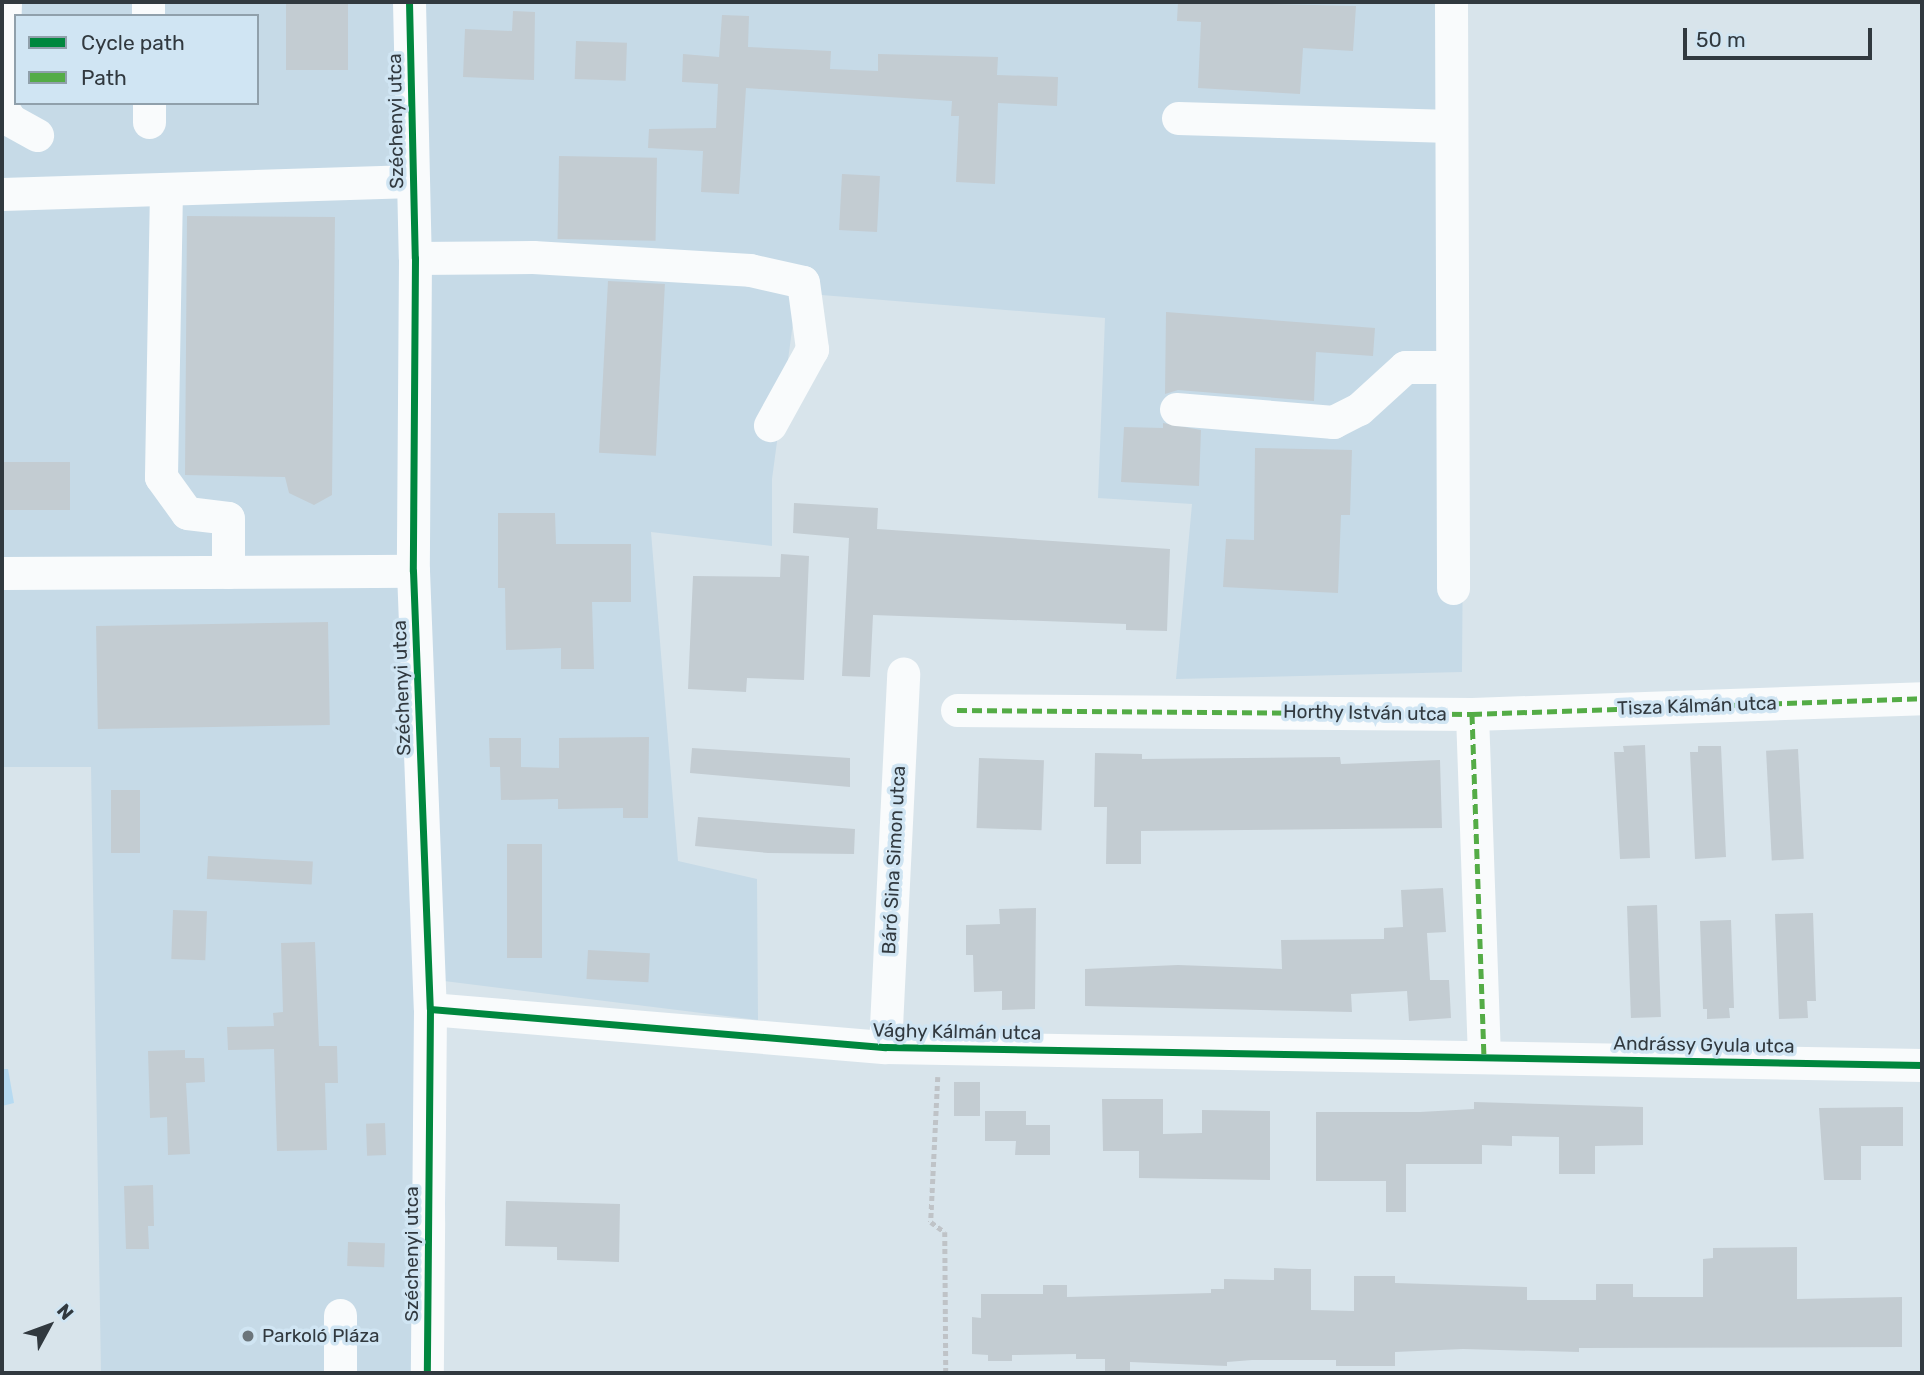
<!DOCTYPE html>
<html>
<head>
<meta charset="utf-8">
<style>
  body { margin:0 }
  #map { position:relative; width:1924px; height:1375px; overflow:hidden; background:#d8e4eb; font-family:Rubik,sans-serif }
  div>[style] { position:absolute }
  .built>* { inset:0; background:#c6dae7 }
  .green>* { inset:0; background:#b6daf1 }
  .building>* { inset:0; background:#c3ccd2; transform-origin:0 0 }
  .path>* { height:4.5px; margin-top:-2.25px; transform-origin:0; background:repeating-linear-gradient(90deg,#bfc3c7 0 5px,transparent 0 8.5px) }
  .minor>* { height:33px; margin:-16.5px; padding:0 16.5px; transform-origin:16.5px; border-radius:16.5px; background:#f9fbfc }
  .quiet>* { height:5px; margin-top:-2.5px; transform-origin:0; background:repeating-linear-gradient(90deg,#54ac46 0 10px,transparent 0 15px) }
  .cycleway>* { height:7px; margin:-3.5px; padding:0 3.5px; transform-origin:3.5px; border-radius:3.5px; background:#00873e }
  .dots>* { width:19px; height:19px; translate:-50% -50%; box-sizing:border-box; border:4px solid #d0e5f3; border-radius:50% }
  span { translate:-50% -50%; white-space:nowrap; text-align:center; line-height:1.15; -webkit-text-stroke:7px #d0e5f3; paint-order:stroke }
  .street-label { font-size:19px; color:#31393f }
  .poi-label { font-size:19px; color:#31393f }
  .left { translate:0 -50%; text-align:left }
  .frame { position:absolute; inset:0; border:4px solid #31393f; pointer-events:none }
  .legend { position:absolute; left:14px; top:14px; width:245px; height:91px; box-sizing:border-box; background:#d0e5f3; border:2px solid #90a0ab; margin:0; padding:9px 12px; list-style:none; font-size:21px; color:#31393f }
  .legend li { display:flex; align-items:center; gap:14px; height:35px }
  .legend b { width:35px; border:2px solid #90a0ab }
  .north { position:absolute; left:14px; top:1291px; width:70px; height:70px; -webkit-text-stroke:5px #d0e5f3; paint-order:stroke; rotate:49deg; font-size:19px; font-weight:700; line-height:28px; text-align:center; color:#31393f }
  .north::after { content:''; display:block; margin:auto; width:24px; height:32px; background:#31393f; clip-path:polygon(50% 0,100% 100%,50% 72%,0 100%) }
  .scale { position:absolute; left:1683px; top:28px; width:189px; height:32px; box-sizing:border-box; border:4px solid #31393f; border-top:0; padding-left:9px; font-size:21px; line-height:24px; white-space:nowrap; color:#31393f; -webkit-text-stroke:5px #d0e5f3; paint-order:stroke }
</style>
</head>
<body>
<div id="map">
  <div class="built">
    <i style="clip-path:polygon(evenodd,2px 2px,1467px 2px,1462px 672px,1176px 679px,1192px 504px,1098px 498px,1105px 318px,797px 293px,772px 479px,772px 546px,651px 532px,678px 861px,757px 879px,758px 1020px,444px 981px,446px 1203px,438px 1373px,101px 1373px,91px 767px,2px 767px,2px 2px,16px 16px,257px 16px,257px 103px,16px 103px,16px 16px)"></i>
  </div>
  <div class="green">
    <i style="clip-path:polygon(2px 1069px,8px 1069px,14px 1103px,2px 1106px)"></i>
  </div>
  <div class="building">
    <i style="left:286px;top:2px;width:62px;height:68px"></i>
    <i style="clip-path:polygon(1178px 2px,1356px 6px,1353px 51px,1303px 48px,1300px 94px,1198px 88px,1201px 22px,1177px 21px)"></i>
    <i style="clip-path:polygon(513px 11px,535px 12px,534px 80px,463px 77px,465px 29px,512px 31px)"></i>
    <i style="clip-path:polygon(722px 15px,749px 16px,748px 47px,831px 51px,830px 69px,878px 71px,878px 54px,998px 57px,997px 75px,1058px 77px,1057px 106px,998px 103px,995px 184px,956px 182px,959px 116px,951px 116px,952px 101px,746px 88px,739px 194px,701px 192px,703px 151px,648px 148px,649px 129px,716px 128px,718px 84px,682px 82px,683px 54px,719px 57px)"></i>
    <i style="left:576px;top:41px;width:51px;height:38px;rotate:2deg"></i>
    <i style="left:559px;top:156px;width:98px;height:83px;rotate:1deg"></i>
    <i style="left:842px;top:174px;width:38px;height:56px;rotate:3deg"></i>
    <i style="clip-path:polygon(187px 216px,335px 217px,332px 495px,314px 505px,289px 493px,285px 477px,185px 475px)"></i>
    <i style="left:608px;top:281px;width:57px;height:172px;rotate:3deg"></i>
    <i style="clip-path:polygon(1166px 312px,1375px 328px,1373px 356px,1316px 352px,1314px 401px,1178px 390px,1165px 394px)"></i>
    <i style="clip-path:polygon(1163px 423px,1201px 430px,1199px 486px,1121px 482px,1124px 427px,1163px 428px)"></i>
    <i style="clip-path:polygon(1255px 448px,1352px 450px,1350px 515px,1341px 515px,1338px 593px,1223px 587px,1226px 539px,1254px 540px)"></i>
    <i style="left:2px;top:462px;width:68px;height:48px"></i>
    <i style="clip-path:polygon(794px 503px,878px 508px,877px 529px,1170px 549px,1167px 631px,1126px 630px,1126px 624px,873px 615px,870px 677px,842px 676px,849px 538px,793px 533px)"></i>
    <i style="clip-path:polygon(498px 513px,555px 513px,556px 544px,631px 544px,631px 602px,592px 602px,594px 669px,561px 669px,561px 648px,506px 650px,505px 588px,498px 588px)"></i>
    <i style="clip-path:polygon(781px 554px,809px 556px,804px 680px,747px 678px,746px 692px,688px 689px,693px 576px,780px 577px)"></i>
    <i style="left:328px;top:622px;width:103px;height:232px;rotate:89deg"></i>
    <i style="clip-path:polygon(649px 737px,648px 818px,623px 818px,623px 808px,558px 809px,558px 799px,501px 800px,500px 767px,490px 767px,489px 738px,521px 738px,521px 767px,559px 768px,559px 738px)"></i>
    <i style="clip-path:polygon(1645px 745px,1650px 858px,1620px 859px,1614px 752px,1624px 752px,1623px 746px)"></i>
    <i style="clip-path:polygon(1698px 746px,1721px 746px,1726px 857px,1695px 859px,1690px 752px,1698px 752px)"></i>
    <i style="clip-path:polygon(692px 748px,850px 758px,850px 787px,690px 773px)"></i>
    <i style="left:1798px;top:749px;width:110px;height:32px;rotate:87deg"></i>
    <i style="clip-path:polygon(1095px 753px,1142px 754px,1142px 759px,1340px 757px,1341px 764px,1440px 760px,1442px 828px,1141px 831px,1141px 864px,1106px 864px,1107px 807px,1094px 807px)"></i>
    <i style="left:979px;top:758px;width:65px;height:70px;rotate:2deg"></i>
    <i style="left:111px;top:790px;width:29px;height:63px"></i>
    <i style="clip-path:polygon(698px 817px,855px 829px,854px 854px,768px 853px,695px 846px)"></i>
    <i style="left:507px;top:844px;width:35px;height:114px"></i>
    <i style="left:208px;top:856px;width:105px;height:23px;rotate:3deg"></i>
    <i style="clip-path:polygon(1443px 888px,1446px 932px,1427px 933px,1430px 980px,1449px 980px,1451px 1018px,1409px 1021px,1407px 991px,1351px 994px,1352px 1012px,1085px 1006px,1085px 969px,1178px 965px,1282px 969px,1281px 940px,1384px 939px,1384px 928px,1403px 927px,1401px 890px)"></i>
    <i style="left:1657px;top:905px;width:112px;height:30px;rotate:88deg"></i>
    <i style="clip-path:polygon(1036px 908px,1035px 1009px,1002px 1010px,1002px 991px,974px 992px,973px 955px,966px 955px,966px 925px,1000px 924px,999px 909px)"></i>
    <i style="left:173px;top:910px;width:34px;height:49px;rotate:2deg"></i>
    <i style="clip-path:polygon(1813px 913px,1816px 1001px,1807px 1001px,1808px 1018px,1779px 1019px,1775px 914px)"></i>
    <i style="clip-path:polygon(1731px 920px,1734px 1008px,1729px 1008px,1730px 1018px,1707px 1019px,1707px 1009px,1703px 1009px,1700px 921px)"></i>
    <i style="clip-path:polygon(315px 942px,319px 1046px,337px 1046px,338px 1083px,325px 1083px,327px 1150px,277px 1151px,274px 1049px,228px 1050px,227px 1027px,274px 1026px,273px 1013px,283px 1012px,281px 943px)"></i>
    <i style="left:588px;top:950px;width:62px;height:29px;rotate:3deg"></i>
    <i style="clip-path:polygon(185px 1050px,185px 1058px,204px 1058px,205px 1082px,186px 1083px,190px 1154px,168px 1155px,167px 1117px,150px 1118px,148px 1051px)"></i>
    <i style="left:954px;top:1082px;width:26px;height:34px"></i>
    <i style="clip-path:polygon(1102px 1099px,1163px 1099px,1163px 1134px,1202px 1133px,1202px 1110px,1270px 1111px,1270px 1180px,1139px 1178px,1139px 1151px,1103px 1151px)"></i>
    <i style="clip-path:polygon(1474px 1102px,1643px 1107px,1643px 1145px,1595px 1146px,1595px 1174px,1559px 1174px,1559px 1137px,1512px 1136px,1512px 1146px,1482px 1145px,1482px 1164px,1406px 1164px,1406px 1212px,1386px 1212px,1386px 1181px,1316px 1181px,1316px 1112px,1420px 1112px,1474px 1109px)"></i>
    <i style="clip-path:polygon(1903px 1107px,1903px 1146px,1861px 1146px,1861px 1180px,1824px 1180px,1819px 1108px)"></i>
    <i style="clip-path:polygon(985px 1111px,1026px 1111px,1026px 1125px,1050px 1125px,1050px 1155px,1015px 1155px,1016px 1141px,985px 1141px)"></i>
    <i style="left:385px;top:1123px;width:32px;height:19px;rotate:88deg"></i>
    <i style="clip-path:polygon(153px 1185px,154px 1226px,148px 1226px,149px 1249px,126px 1249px,124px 1186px)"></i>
    <i style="clip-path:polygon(506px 1201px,620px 1204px,619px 1262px,557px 1260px,557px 1247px,505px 1246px)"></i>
    <i style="left:348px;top:1242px;width:37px;height:24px;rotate:2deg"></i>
    <i style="clip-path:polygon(1797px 1247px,1797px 1299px,1902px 1297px,1902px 1347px,1579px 1348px,1579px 1352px,1463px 1349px,1395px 1352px,1395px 1366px,1336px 1366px,1336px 1360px,1252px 1360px,1227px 1362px,1227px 1366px,1130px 1362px,1130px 1373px,1105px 1373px,1105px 1359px,1076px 1359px,1076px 1354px,1012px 1355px,1012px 1361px,988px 1361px,988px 1355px,972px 1354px,972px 1317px,981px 1318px,981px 1294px,1043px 1294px,1043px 1285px,1067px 1285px,1067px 1297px,1211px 1293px,1211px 1289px,1224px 1289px,1224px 1279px,1274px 1280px,1274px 1268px,1299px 1269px,1311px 1269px,1311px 1310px,1354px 1311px,1354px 1276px,1395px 1276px,1395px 1283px,1527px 1287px,1527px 1300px,1596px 1300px,1596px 1284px,1633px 1284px,1633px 1297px,1703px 1297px,1703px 1259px,1713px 1258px,1713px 1248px)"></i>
  </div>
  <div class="path">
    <i style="left:938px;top:1077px;width:145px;rotate:92.8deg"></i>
    <i style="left:931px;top:1222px;width:17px;rotate:36deg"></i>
    <i style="left:945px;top:1232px;width:141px;rotate:89.6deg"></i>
  </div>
  <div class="minor">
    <i style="left:5px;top:2px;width:105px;rotate:91.6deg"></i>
    <i style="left:2px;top:107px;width:15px;rotate:58deg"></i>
    <i style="left:10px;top:120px;width:31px;rotate:29deg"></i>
    <i style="left:148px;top:2px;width:14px;rotate:90deg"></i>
    <i style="left:409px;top:2px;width:256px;rotate:88.7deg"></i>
    <i style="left:415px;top:258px;width:313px;rotate:90.4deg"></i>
    <i style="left:413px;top:571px;width:438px;rotate:87.8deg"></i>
    <i style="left:430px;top:1009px;width:364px;rotate:90.5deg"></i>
    <i style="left:1451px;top:2px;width:586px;rotate:89.8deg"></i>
    <i style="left:149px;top:103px;width:19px;rotate:90deg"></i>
    <i style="left:1178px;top:118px;width:273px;rotate:1.7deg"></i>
    <i style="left:166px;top:189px;width:288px;rotate:91deg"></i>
    <i style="left:161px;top:477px;width:44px;rotate:54.2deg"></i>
    <i style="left:187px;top:513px;width:41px;rotate:7deg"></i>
    <i style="left:228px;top:518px;width:54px;rotate:90deg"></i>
    <i style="left:2px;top:194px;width:411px;rotate:-1.8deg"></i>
    <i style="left:415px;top:258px;width:118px;rotate:-0.5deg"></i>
    <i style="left:533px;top:257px;width:217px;rotate:3.4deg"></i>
    <i style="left:750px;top:270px;width:54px;rotate:12.8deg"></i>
    <i style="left:803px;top:282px;width:68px;rotate:82.3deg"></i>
    <i style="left:812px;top:349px;width:87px;rotate:118.9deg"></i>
    <i style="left:1176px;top:409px;width:158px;rotate:4.7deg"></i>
    <i style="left:1333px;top:422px;width:29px;rotate:-27deg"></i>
    <i style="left:1359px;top:409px;width:62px;rotate:-42.4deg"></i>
    <i style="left:1405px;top:367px;width:47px"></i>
    <i style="left:2px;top:573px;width:411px;rotate:-0.3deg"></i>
    <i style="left:957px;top:710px;width:515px;rotate:0.45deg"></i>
    <i style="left:1472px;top:714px;width:343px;rotate:88deg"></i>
    <i style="left:1472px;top:714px;width:450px;rotate:-2deg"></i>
    <i style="left:430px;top:1009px;width:457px;rotate:4.8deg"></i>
    <i style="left:885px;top:1047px;width:1037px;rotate:0.99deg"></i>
    <i style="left:885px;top:1047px;width:374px;rotate:-87.2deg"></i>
    <i style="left:340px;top:1373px;width:58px;rotate:-90deg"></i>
  </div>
  <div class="quiet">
    <i style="left:957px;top:710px;width:515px;rotate:0.45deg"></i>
    <i style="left:1472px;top:714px;width:343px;rotate:88deg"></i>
    <i style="left:1472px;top:714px;width:450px;rotate:-2deg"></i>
  </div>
  <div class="cycleway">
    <i style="left:409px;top:2px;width:256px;rotate:88.7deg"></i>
    <i style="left:415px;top:258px;width:313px;rotate:90.4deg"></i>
    <i style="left:413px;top:571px;width:438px;rotate:87.8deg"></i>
    <i style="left:430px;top:1009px;width:364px;rotate:90.5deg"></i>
    <i style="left:430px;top:1009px;width:457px;rotate:4.8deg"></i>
    <i style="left:885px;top:1047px;width:1037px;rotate:0.99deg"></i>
  </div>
  <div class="dots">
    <i style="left:248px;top:1336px;background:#6b757b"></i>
  </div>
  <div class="street-label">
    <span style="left:396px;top:121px;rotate:-91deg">Széchenyi utca</span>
    <span style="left:402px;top:688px;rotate:-92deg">Széchenyi utca</span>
    <span style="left:1697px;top:706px;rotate:-2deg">Tisza Kálmán utca</span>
    <span style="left:1365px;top:713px;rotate:1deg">Horthy István utca</span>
    <span style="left:894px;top:860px;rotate:-87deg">Báró Sina Simon utca</span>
    <span style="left:957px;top:1032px;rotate:1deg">Vághy Kálmán utca</span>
    <span style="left:1704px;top:1045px;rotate:1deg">Andrássy Gyula utca</span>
    <span style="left:412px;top:1254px;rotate:-90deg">Széchenyi utca</span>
  </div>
  <div class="poi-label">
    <span class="left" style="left:262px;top:1336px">Parkoló Pláza</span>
  </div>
  <div class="frame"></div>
  <ul class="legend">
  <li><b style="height:9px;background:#00873e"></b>Cycle path</li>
  <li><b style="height:9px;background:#54ac46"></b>Path</li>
  </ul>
  <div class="north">N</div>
  <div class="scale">50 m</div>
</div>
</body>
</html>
